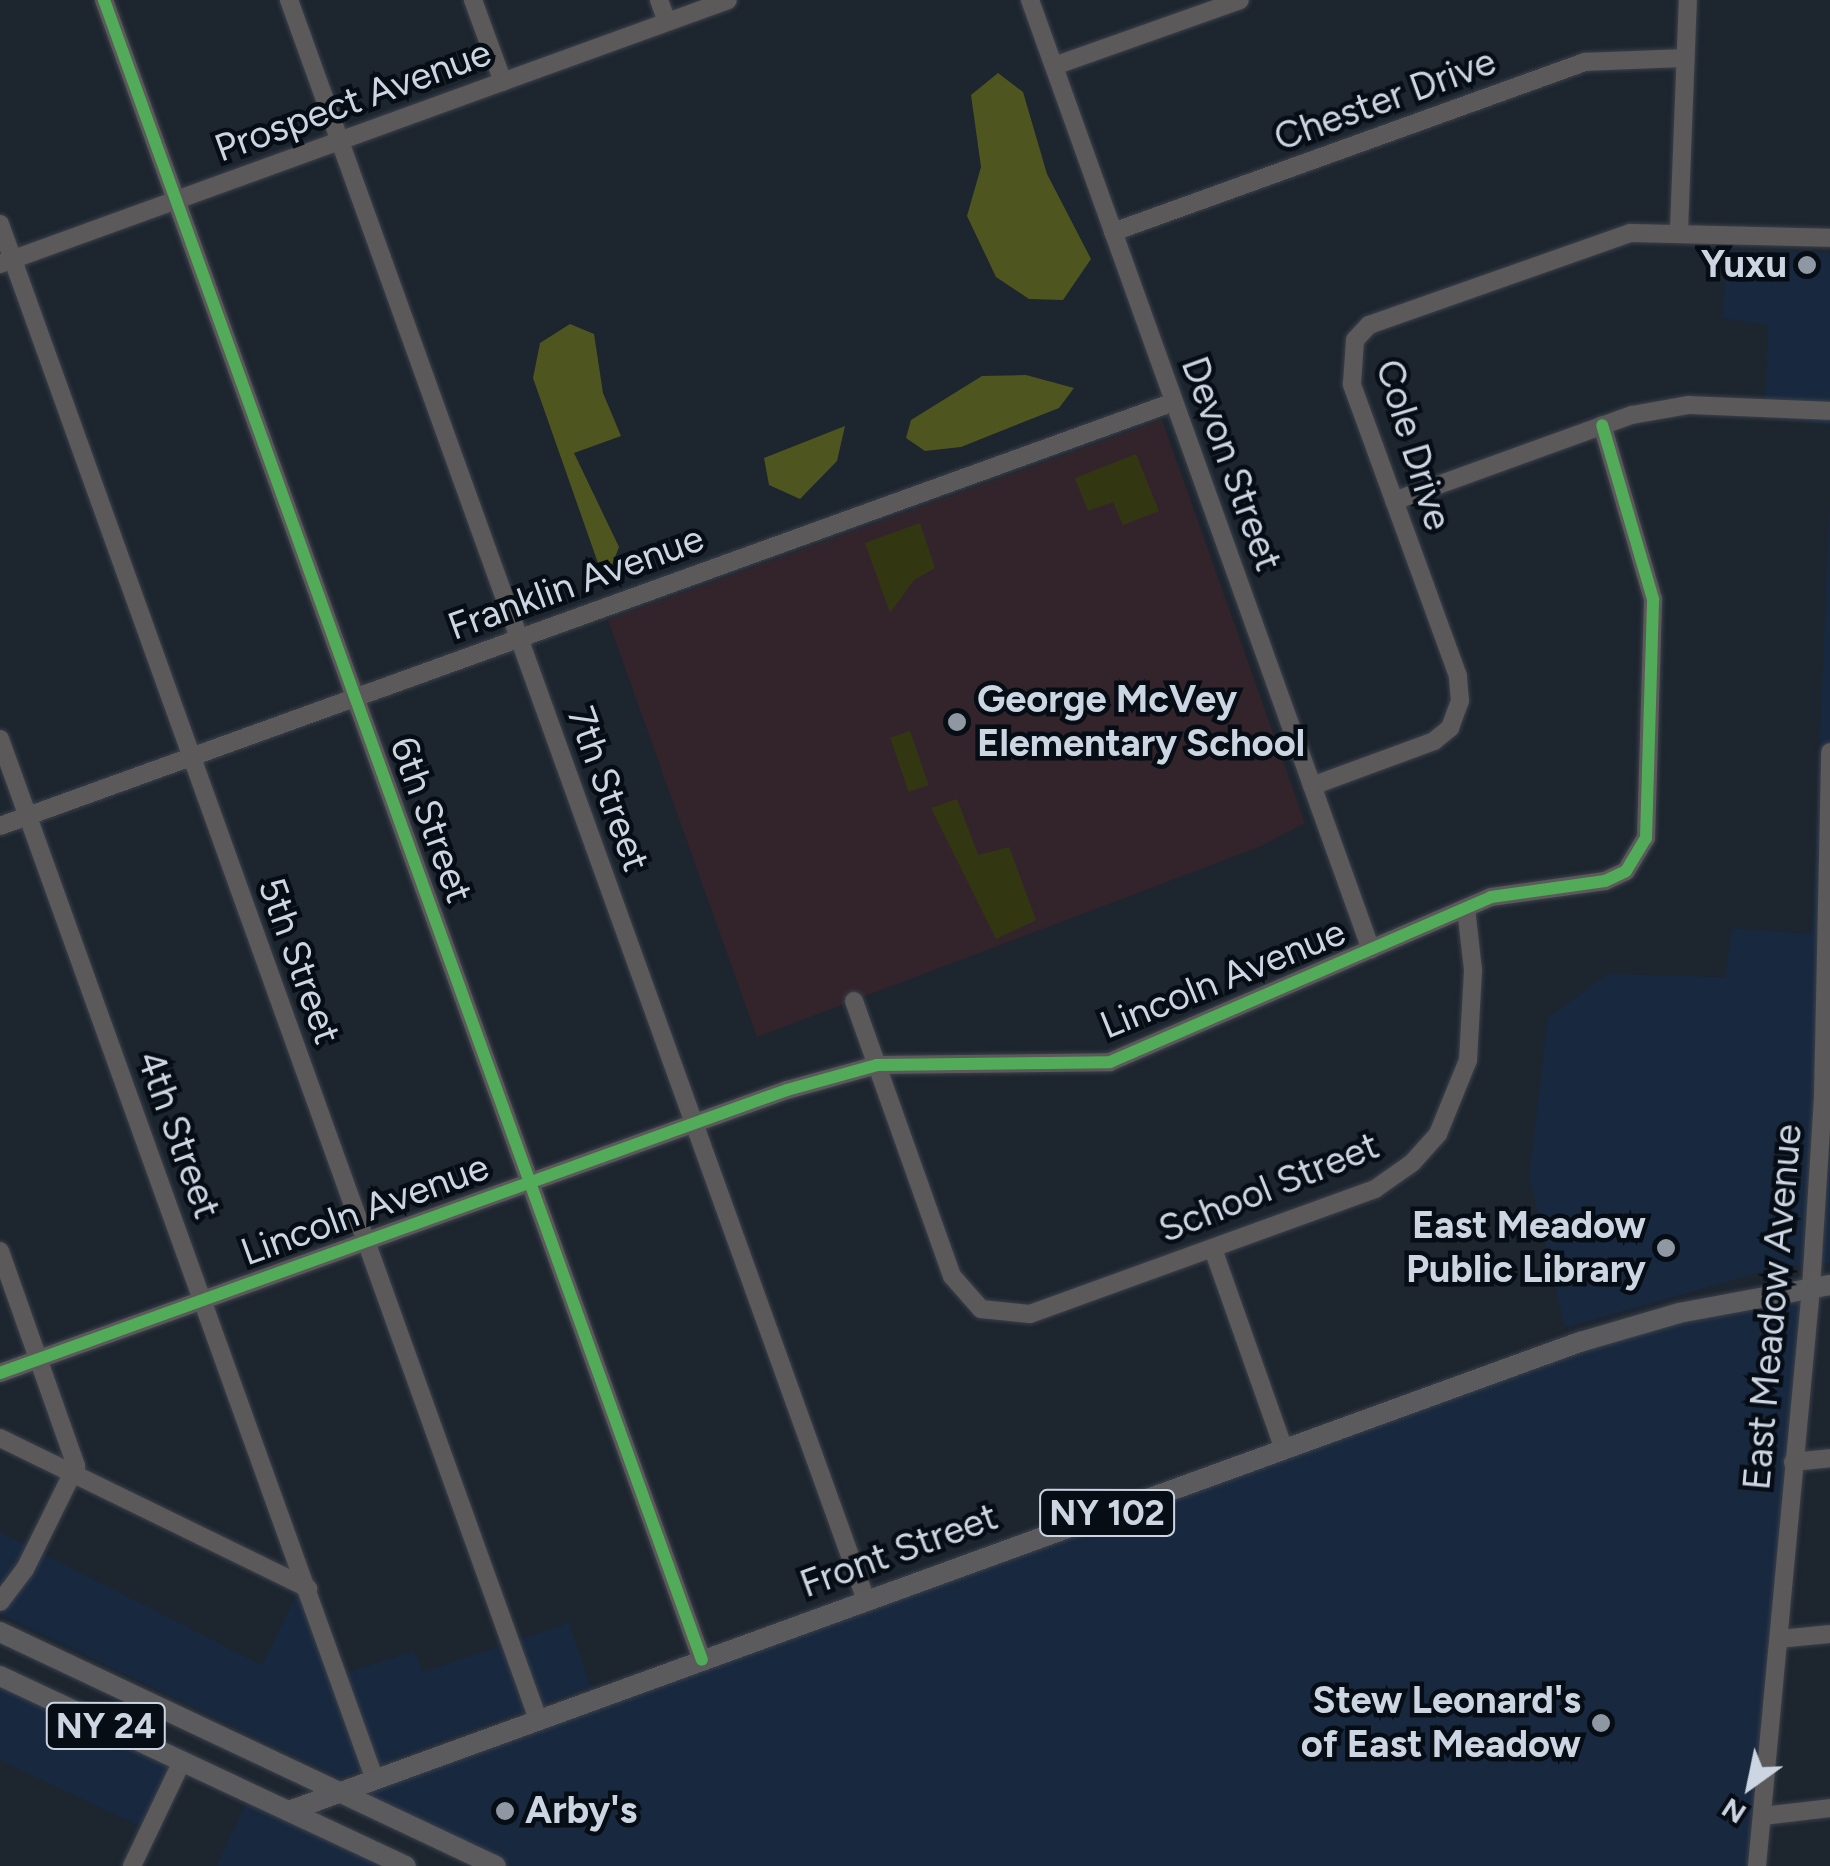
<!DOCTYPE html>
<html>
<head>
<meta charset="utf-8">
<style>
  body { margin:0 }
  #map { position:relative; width:1830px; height:1866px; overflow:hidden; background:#1d252f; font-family:Figtree,sans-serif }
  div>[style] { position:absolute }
  .built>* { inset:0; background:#18283f }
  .education>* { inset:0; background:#33242c }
  .green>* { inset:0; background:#323712; transform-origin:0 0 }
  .forest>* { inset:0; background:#4e551f }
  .roads { filter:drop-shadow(0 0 2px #3b414a) drop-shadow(0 0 2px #3b414a) }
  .minor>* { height:18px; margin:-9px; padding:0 9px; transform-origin:9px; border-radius:9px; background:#5c595a }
  .major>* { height:20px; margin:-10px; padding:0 10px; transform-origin:10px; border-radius:10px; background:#5b5b5e }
  .cycleway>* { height:12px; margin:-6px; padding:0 6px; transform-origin:6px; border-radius:6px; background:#51ab58 }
  .dots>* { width:28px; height:28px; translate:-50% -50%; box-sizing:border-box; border:5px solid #070d15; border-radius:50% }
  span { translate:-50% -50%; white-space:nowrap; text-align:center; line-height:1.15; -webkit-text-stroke:9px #070d15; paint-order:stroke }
  .shield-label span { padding:2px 8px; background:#070d15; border:2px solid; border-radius:8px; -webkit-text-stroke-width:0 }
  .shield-label { font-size:35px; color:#ccd5e2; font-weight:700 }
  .street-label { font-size:38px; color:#ccd5e2 }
  .poi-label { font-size:38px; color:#ccd5e2; font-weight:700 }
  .right { translate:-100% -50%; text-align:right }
  .left { translate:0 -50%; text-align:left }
  .north { position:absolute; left:1700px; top:1736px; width:100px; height:100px; -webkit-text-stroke:8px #070d15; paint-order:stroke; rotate:213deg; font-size:28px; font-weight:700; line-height:40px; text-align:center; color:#ccd5e2 }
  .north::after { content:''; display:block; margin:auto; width:35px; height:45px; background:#ccd5e2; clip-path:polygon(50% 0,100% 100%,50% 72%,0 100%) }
</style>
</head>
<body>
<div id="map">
  <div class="built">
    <i style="clip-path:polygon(1728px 250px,1830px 253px,1830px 425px,1765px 418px,1768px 325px,1722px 318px)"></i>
    <i style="clip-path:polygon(1830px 490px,1830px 1263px,1775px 1268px,1565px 1328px,1529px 1176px,1548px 1018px,1607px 974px,1725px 977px,1732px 928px,1812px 934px)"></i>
    <i style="clip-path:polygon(1811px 1288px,1757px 1866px,496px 1866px,340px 1792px,1580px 1342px)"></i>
    <i style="clip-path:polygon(0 1532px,262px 1665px,299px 1590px,333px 1677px,414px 1651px,423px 1672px,569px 1623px,591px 1687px,340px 1778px,0 1614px)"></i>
    <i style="clip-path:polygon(0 1681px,177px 1761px,145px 1829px,0 1760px)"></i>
    <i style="clip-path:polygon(250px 1795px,400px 1866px,216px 1866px)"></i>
  </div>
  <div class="education">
    <i style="clip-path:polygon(1162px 420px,1305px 823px,1259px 847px,757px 1037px,608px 620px)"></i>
  </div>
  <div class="green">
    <i style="clip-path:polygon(1136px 454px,1159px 511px,1123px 525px,1113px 502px,1088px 511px,1075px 478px)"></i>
    <i style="clip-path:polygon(920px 523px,935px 568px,914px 580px,890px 613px,865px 543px)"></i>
    <i style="left:910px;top:731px;width:57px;height:21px;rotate:71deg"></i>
    <i style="clip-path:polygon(957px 799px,978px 855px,1009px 847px,1036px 920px,996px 939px,931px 808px)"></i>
  </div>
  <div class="forest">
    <i style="clip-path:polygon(998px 73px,1023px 92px,1047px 174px,1091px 259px,1063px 300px,1029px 299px,996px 277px,967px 216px,981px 167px,971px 95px)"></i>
    <i style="clip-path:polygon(570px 324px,594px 334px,603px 393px,621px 436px,574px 453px,619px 547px,605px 583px,533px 378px,540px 343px)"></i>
    <i style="clip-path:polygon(1026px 375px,1074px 388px,1059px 408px,961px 447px,925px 451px,906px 438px,911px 420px,982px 376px)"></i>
    <i style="clip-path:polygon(845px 426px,837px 461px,800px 499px,769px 485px,764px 458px)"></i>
  </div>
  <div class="roads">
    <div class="minor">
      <i style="left:104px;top:0;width:1764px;rotate:70.19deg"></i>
      <i style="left:289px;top:0;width:1701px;rotate:70.17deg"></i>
      <i style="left:473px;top:0;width:87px;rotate:69.9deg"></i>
      <i style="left:659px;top:0;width:23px;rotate:70deg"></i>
      <i style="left:1030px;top:0;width:1009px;rotate:70.25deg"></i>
      <i style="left:1054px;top:66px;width:197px;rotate:-19.5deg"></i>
      <i style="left:0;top:224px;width:1589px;rotate:70.21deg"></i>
      <i style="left:1679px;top:230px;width:230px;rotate:-87.8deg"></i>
      <i style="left:1113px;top:232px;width:502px;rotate:-19.81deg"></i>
      <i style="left:1585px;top:62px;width:100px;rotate:-2.3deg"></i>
      <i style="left:0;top:264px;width:774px;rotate:-19.93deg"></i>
      <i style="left:1394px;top:501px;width:253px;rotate:-19.9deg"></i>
      <i style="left:1632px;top:415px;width:58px;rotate:-10deg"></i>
      <i style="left:1689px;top:405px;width:141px;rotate:2.4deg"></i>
      <i style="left:0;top:739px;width:1106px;rotate:70.19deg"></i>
      <i style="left:1312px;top:786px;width:130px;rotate:-20.2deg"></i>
      <i style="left:1434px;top:741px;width:21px;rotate:-39deg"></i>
      <i style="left:1450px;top:728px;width:29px;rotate:-70deg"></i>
      <i style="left:1460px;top:701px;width:25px;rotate:-95deg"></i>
      <i style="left:1458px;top:676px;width:311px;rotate:-110deg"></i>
      <i style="left:1352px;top:384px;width:44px;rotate:-86.1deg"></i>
      <i style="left:1355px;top:340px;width:21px;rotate:-47deg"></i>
      <i style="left:1369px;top:325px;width:277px;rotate:-19.4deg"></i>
      <i style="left:1630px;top:233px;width:200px;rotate:1.4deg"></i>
      <i style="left:0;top:826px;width:1248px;rotate:-19.86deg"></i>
      <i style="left:854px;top:1001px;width:292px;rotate:70.4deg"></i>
      <i style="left:952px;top:1276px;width:44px;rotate:48.7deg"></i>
      <i style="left:981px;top:1309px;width:49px;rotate:5.8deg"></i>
      <i style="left:1030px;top:1314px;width:367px;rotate:-19.9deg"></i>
      <i style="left:1375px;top:1189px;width:45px;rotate:-35.1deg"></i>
      <i style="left:1412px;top:1163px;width:39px;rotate:-48deg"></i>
      <i style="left:1438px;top:1134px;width:80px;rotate:-67.9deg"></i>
      <i style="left:1468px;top:1060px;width:90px;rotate:-86.8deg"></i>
      <i style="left:1473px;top:970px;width:61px;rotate:-96.5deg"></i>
      <i style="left:1213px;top:1249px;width:212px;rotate:70.5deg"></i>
      <i style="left:0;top:1251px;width:228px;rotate:70.5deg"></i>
      <i style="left:76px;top:1466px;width:115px;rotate:116.3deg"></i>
      <i style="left:25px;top:1569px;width:41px;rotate:127.1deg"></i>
      <i style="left:0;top:1373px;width:836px;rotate:-19.78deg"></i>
      <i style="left:787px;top:1090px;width:93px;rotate:-15.5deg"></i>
      <i style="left:877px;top:1065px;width:233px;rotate:-0.7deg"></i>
      <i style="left:1110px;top:1062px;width:415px;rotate:-23.4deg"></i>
      <i style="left:1491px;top:897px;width:115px;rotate:-8deg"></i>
      <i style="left:1605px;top:881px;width:23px;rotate:-25deg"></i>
      <i style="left:1626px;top:871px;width:39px;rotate:-59deg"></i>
      <i style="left:1646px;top:838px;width:239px;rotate:-88.3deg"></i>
      <i style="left:1653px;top:599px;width:181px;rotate:-106.3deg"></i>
      <i style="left:0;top:1438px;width:343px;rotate:26deg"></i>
      <i style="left:1793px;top:1462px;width:37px;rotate:-6deg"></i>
      <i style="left:1779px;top:1639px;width:51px;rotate:-5.6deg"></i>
      <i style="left:1763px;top:1816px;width:67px;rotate:-6.8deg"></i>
      <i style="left:132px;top:1866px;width:116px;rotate:-64.5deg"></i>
      <i style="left:1757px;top:1866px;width:581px;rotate:-84.66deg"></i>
      <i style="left:1811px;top:1288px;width:192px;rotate:-86.4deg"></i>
      <i style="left:1823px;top:1096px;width:344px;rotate:-88.8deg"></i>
    </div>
    <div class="major">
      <i style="left:0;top:1632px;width:548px;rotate:25.26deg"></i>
      <i style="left:0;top:1676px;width:448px;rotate:25.1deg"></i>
      <i style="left:289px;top:1811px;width:1374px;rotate:-19.97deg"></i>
      <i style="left:1580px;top:1342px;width:103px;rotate:-16.3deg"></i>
      <i style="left:1679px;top:1313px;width:154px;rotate:-10.5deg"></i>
    </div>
  </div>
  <div class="cycleway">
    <i style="left:104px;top:0;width:1764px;rotate:70.19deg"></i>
    <i style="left:0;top:1373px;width:836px;rotate:-19.78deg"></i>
    <i style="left:787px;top:1090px;width:93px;rotate:-15.5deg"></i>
    <i style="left:877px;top:1065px;width:233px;rotate:-0.7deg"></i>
    <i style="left:1110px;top:1062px;width:415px;rotate:-23.4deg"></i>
    <i style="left:1491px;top:897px;width:115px;rotate:-8deg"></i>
    <i style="left:1605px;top:881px;width:23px;rotate:-25deg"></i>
    <i style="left:1626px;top:871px;width:39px;rotate:-59deg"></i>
    <i style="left:1646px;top:838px;width:239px;rotate:-88.3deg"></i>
    <i style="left:1653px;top:599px;width:181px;rotate:-106.3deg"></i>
  </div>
  <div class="dots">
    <i style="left:1807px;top:265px;background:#8f97a3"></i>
    <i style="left:957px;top:722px;background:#8f97a3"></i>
    <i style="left:1666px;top:1248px;background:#8f97a3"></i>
    <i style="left:1601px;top:1723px;background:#8f97a3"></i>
    <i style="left:505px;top:1811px;background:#8f97a3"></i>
  </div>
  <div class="shield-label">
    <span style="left:1107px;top:1513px">NY 102</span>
    <span style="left:106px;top:1726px">NY 24</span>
  </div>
  <div class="street-label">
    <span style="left:1385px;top:100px;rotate:-20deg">Chester Drive</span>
    <span style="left:353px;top:101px;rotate:-20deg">Prospect Avenue</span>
    <span style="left:1413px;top:445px;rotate:73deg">Cole Drive</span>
    <span style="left:1231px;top:464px;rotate:70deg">Devon Street</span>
    <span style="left:576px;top:583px;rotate:-20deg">Franklin Avenue</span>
    <span style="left:608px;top:789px;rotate:70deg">7th Street</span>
    <span style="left:431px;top:820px;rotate:70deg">6th Street</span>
    <span style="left:299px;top:961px;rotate:70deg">5th Street</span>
    <span style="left:1223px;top:979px;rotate:-22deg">Lincoln Avenue</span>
    <span style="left:178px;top:1135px;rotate:70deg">4th Street</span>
    <span style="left:1269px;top:1188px;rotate:-22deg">School Street</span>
    <span style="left:365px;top:1210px;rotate:-20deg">Lincoln Avenue</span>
    <span style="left:1773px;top:1307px;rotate:-85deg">East Meadow Avenue</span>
    <span style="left:899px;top:1551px;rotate:-20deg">Front Street</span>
  </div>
  <div class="poi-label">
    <span class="right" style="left:1787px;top:265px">Yuxu</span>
    <span class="left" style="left:977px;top:722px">George McVey<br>Elementary School</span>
    <span class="right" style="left:1646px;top:1248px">East Meadow<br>Public Library</span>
    <span class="right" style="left:1581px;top:1723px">Stew Leonard's<br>of East Meadow</span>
    <span class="left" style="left:525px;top:1811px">Arby's</span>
  </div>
  <div class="north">N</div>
</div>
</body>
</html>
